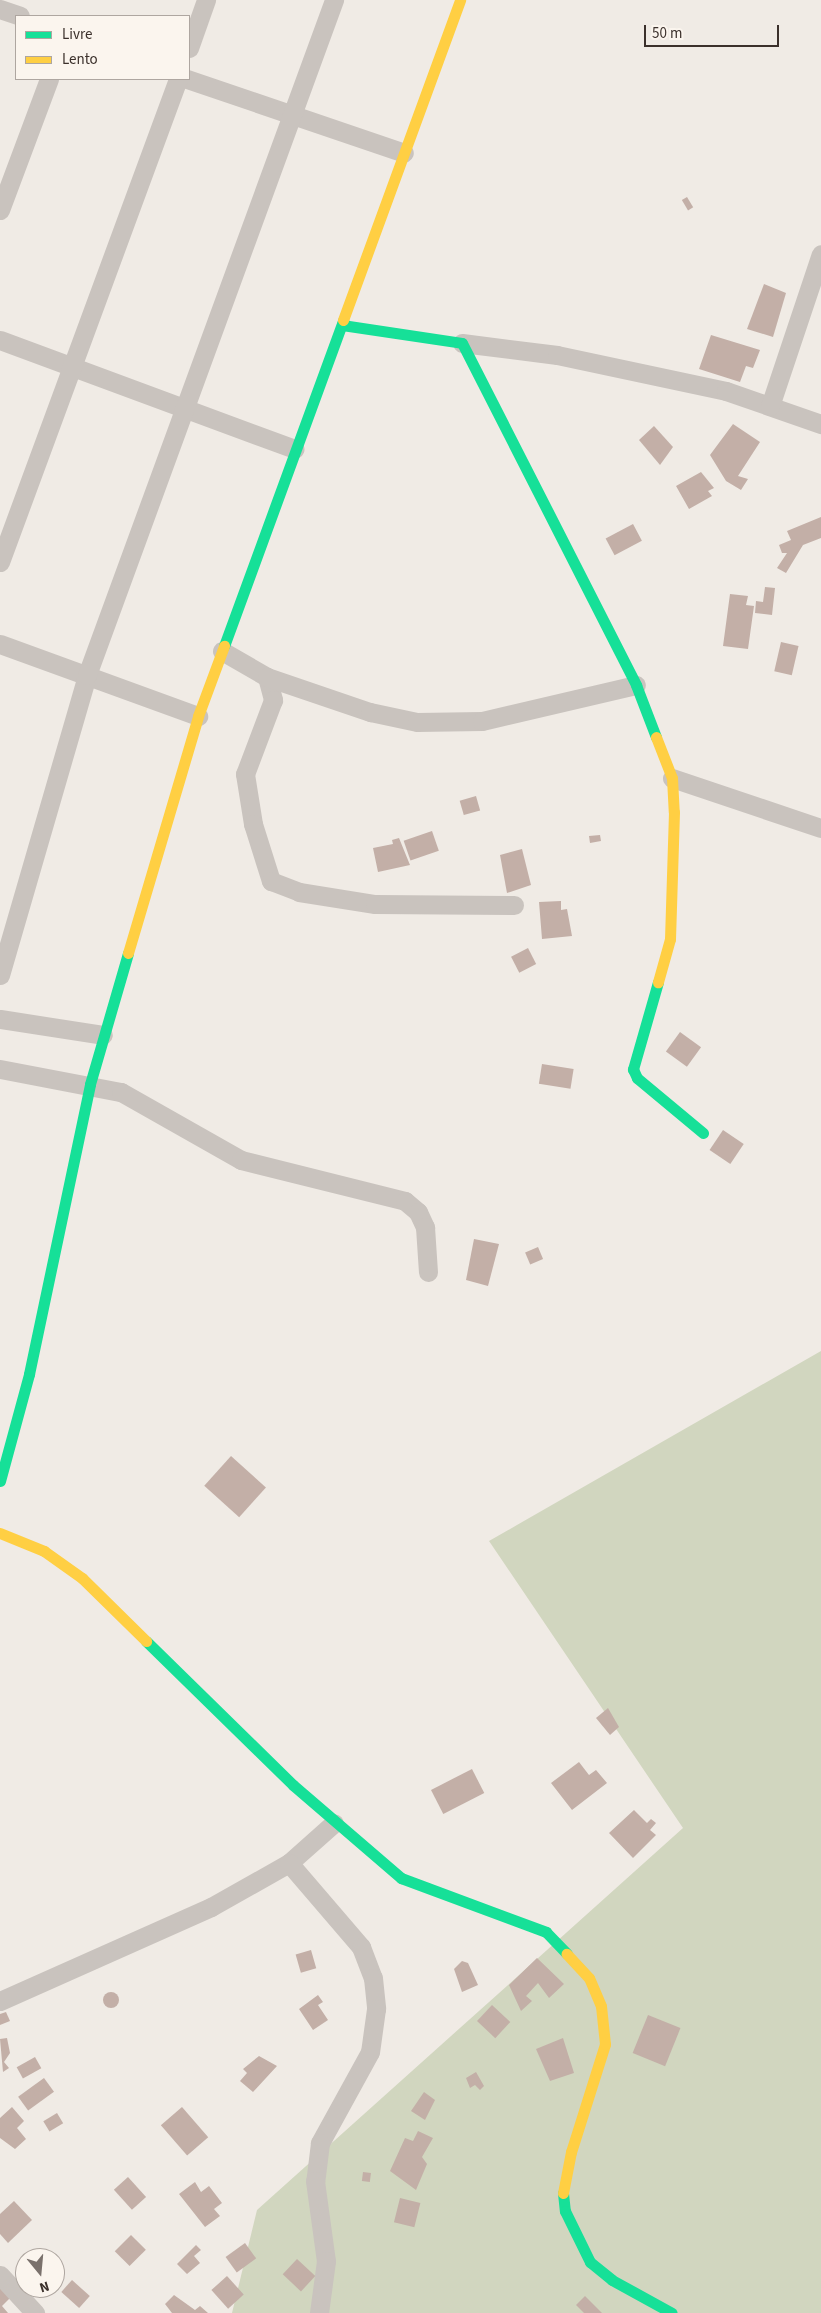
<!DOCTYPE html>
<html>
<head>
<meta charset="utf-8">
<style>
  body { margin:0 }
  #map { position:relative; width:821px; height:2313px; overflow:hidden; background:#f0ebe5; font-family:"Source Sans 3",sans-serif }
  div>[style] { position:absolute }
  .green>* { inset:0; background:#d1d6bf }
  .building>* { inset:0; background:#c3afa7; transform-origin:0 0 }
  .round { border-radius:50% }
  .street>* { height:19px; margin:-9.5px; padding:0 9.5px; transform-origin:9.5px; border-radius:9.5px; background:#c9c3be }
  .fast>* { height:11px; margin:-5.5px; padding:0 5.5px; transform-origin:5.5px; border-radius:5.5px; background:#16e098 }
  .slow>* { height:11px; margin:-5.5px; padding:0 5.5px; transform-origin:5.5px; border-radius:5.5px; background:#ffcf43 }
  span { translate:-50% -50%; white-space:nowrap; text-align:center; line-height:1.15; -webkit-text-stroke:5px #fbf5ee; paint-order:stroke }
  .legend { position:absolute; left:15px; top:15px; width:175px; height:65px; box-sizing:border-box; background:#fbf5ee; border:1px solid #aea6a0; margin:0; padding:6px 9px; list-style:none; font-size:15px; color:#3b302b }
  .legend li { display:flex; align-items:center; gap:10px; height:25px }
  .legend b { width:25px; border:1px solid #aea6a0 }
  .north { position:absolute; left:15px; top:2248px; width:50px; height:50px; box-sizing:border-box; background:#fbf5ee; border:1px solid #aea6a0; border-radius:50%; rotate:163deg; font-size:14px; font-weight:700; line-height:20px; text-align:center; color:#3b302b }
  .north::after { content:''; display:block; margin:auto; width:18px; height:22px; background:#7a716c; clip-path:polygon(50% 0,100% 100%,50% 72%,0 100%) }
  .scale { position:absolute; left:644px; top:25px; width:135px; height:22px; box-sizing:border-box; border:2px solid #3b302b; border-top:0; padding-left:6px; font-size:15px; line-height:18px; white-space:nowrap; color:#3b302b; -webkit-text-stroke:4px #fbf5ee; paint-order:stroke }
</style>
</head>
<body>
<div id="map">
  <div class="green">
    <i style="clip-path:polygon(821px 1351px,821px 2313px,232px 2313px,257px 2210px,683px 1828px,489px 1541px)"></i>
  </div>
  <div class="building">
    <i style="left:687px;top:197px;width:12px;height:6px;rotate:59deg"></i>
    <i style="clip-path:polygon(764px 284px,786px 293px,773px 337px,747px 329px)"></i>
    <i style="clip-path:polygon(711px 335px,760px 350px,753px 368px,746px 366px,740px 382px,699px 369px)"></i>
    <i style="clip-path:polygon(733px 424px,760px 442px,738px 476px,748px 479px,741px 490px,726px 481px,710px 455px)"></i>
    <i style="clip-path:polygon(654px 426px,673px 447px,660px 465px,639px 440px)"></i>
    <i style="clip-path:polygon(701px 472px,714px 488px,708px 491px,712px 496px,689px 509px,676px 486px)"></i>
    <i style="clip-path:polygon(821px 517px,821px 538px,803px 545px,786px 573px,777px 568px,787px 553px,782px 553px,779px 545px,791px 540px,787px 531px)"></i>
    <i style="left:633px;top:524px;width:19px;height:31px;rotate:62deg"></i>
    <i style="clip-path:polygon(765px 587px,775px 588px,772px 615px,755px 613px,756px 601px,763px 602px)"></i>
    <i style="clip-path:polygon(730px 594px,748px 596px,746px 605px,754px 606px,748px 649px,723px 646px)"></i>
    <i style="left:781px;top:642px;width:18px;height:30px;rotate:13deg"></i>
    <i style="left:476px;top:796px;width:15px;height:17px;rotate:74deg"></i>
    <i style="left:432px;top:831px;width:21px;height:30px;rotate:71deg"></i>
    <i style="clip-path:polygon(600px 835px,601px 841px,590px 843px,589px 836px)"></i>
    <i style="clip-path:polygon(399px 838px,410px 865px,378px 872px,373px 848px,393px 844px,392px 840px)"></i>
    <i style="clip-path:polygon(522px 849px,531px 885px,507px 893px,500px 855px)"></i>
    <i style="clip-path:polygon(561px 901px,561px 910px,567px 909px,572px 936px,542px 939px,539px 902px)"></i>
    <i style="left:528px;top:948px;width:18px;height:19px;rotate:63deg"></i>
    <i style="left:680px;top:1032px;width:26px;height:24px;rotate:36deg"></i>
    <i style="left:542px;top:1064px;width:32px;height:20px;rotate:9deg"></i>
    <i style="left:723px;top:1130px;width:25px;height:24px;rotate:34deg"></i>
    <i style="clip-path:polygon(474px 1239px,499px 1244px,488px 1286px,466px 1280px)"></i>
    <i style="left:538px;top:1247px;width:13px;height:14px;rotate:67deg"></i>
    <i style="left:231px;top:1456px;width:47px;height:40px;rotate:42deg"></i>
    <i style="clip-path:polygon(608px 1708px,619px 1727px,610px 1735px,596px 1718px)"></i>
    <i style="clip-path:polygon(579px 1762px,589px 1775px,596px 1770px,607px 1783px,572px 1810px,551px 1783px)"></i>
    <i style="left:472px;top:1769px;width:27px;height:46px;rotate:63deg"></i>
    <i style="clip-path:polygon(634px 1810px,647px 1823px,651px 1819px,656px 1823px,650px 1830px,656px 1835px,633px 1858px,609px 1833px)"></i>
    <i style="left:311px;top:1950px;width:19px;height:16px;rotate:74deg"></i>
    <i style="clip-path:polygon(537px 1958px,564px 1984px,549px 1998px,538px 1983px,526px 1996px,532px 2001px,521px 2011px,509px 1985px)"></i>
    <i style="clip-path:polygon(462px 1961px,468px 1963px,478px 1985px,462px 1992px,454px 1969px)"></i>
    <i class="round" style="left:103px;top:1992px;width:16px;height:16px"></i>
    <i style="clip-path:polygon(318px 1995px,323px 2002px,318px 2005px,328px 2020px,313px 2030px,299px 2009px)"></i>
    <i style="left:492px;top:2005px;width:25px;height:22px;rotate:43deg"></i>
    <i style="clip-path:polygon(6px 2012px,10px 2021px,0 2025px,0 2014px)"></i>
    <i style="left:648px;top:2015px;width:35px;height:41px;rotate:22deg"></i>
    <i style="clip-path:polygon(7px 2038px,10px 2053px,4px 2062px,9px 2068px,3px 2072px,0 2039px)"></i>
    <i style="clip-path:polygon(563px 2038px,574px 2073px,550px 2081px,536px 2049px)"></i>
    <i style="clip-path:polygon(259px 2056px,277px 2066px,253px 2092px,240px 2081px,247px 2073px,243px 2069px)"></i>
    <i style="left:35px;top:2057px;width:13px;height:21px;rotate:61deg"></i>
    <i style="clip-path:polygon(476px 2072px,484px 2086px,480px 2090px,475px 2085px,470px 2088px,466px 2078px)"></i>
    <i style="left:44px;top:2078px;width:17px;height:32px;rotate:54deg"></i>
    <i style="clip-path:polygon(424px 2092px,435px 2100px,425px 2120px,411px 2111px)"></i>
    <i style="clip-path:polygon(12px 2107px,24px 2121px,17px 2128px,26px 2139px,15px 2149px,0 2138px,0 2118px)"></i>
    <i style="left:182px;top:2107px;width:40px;height:28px;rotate:49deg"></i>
    <i style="left:57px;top:2113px;width:12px;height:16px;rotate:59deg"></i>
    <i style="clip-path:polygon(418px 2131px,433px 2138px,422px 2157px,427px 2164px,416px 2190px,390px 2171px,405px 2138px,413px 2141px)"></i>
    <i style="left:363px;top:2172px;width:8px;height:9px;rotate:7deg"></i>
    <i style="left:128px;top:2177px;width:27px;height:19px;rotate:48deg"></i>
    <i style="clip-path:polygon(195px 2182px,201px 2192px,209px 2186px,222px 2203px,214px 2209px,220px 2216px,205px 2227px,179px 2194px)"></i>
    <i style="left:400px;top:2198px;width:21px;height:25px;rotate:14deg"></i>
    <i style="clip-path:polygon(14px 2201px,32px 2220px,8px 2243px,0 2234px,0 2214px)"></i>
    <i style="left:131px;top:2235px;width:21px;height:23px;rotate:45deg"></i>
    <i style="left:245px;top:2243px;width:19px;height:24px;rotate:54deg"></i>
    <i style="clip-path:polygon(196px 2245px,201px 2250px,194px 2256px,200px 2263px,187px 2274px,177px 2264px)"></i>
    <i style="left:297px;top:2259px;width:25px;height:21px;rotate:43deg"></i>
    <i style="left:227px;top:2276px;width:25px;height:21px;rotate:48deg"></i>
    <i style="left:72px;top:2280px;width:24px;height:16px;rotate:42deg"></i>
    <i style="clip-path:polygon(0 2287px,10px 2298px,2px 2306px,8px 2313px,0 2313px)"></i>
    <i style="clip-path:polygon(174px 2295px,195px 2310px,200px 2306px,208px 2313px,172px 2313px,165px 2304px)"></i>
    <i style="clip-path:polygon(585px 2296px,602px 2313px,584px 2313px,576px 2305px)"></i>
  </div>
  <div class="street">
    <i style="left:0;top:9px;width:21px;rotate:19deg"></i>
    <i style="left:189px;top:48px;width:51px;rotate:-70.5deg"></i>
    <i style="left:187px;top:79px;width:229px;rotate:18.8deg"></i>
    <i style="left:0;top:210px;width:140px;rotate:-69.5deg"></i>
    <i style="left:0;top:340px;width:314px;rotate:20.3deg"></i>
    <i style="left:462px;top:343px;width:96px;rotate:7.2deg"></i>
    <i style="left:557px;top:355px;width:173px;rotate:12deg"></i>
    <i style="left:726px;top:391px;width:101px;rotate:19.2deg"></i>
    <i style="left:770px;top:406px;width:160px;rotate:-71.5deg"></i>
    <i style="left:0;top:562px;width:515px;rotate:-69.77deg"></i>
    <i style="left:0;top:644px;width:211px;rotate:20deg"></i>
    <i style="left:222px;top:651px;width:52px;rotate:30deg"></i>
    <i style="left:267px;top:677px;width:24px;rotate:75deg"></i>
    <i style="left:273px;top:700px;width:79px;rotate:110.7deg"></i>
    <i style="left:245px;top:774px;width:51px;rotate:80.9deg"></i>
    <i style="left:253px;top:824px;width:60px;rotate:72.5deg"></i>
    <i style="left:271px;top:881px;width:30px;rotate:21deg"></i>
    <i style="left:299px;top:892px;width:77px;rotate:9deg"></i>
    <i style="left:375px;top:904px;width:139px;rotate:0.4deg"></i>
    <i style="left:267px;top:677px;width:109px;rotate:18.8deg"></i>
    <i style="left:370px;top:712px;width:48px;rotate:12deg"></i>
    <i style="left:417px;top:722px;width:65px;rotate:-0.9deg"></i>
    <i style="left:482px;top:721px;width:158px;rotate:-13.2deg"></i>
    <i style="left:672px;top:778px;width:157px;rotate:18.6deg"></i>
    <i style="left:0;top:975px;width:312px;rotate:-73.8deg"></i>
    <i style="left:87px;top:675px;width:719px;rotate:-69.9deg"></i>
    <i style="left:0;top:1019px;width:104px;rotate:8.8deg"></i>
    <i style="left:0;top:1069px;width:123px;rotate:10.8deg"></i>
    <i style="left:121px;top:1092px;width:138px;rotate:29.5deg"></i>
    <i style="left:241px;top:1160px;width:169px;rotate:14deg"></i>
    <i style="left:405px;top:1201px;width:17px;rotate:40deg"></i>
    <i style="left:418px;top:1212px;width:17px;rotate:65deg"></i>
    <i style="left:425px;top:1227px;width:45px;rotate:86.2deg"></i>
    <i style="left:289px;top:1863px;width:60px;rotate:-41.6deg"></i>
    <i style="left:0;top:2001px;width:231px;rotate:-24deg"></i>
    <i style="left:211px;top:1907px;width:90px;rotate:-29.4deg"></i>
    <i style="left:289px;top:1863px;width:111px;rotate:49.4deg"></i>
    <i style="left:361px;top:1947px;width:33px;rotate:69deg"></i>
    <i style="left:373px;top:1978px;width:31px;rotate:84deg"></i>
    <i style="left:376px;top:2009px;width:43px;rotate:97.9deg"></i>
    <i style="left:370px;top:2052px;width:104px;rotate:118.8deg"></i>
    <i style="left:320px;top:2143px;width:38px;rotate:97deg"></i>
    <i style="left:315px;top:2181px;width:81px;rotate:82.2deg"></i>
    <i style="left:326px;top:2261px;width:52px;rotate:97.7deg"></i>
    <i style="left:0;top:2275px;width:52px;rotate:47.4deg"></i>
  </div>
  <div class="fast">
    <i style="left:342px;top:325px;width:121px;rotate:8.5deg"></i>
    <i style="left:462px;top:343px;width:384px;rotate:63deg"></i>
    <i style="left:636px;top:685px;width:56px;rotate:69deg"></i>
    <i style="left:224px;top:646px;width:347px;rotate:-69.9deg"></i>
    <i style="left:658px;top:982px;width:91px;rotate:106deg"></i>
    <i style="left:633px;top:1069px;width:10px;rotate:66deg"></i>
    <i style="left:637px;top:1078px;width:86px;rotate:39.8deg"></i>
    <i style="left:0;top:1481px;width:111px;rotate:-74.8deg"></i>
    <i style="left:29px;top:1374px;width:296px;rotate:-78.1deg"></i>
    <i style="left:90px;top:1084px;width:136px;rotate:-73.8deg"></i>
    <i style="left:146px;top:1641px;width:206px;rotate:44.4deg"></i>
    <i style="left:293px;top:1785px;width:143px;rotate:40.7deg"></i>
    <i style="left:401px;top:1878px;width:155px;rotate:20.4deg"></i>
    <i style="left:546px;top:1932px;width:30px;rotate:46deg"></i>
    <i style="left:563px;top:2193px;width:18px;rotate:84deg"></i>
    <i style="left:565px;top:2211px;width:57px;rotate:63.9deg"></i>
    <i style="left:590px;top:2262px;width:28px;rotate:39deg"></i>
    <i style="left:612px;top:2280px;width:68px;rotate:28.8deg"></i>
  </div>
  <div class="slow">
    <i style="left:343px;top:320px;width:341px;rotate:-69.9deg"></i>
    <i style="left:656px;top:737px;width:44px;rotate:68.7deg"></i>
    <i style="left:672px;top:778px;width:34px;rotate:87deg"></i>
    <i style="left:674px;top:812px;width:127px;rotate:91.8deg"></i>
    <i style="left:670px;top:939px;width:45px;rotate:105.6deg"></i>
    <i style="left:128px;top:953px;width:247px;rotate:-73.5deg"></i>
    <i style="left:198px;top:716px;width:75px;rotate:-69.6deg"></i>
    <i style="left:0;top:1533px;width:48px;rotate:22.2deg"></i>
    <i style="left:44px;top:1551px;width:47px;rotate:35.4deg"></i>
    <i style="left:82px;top:1578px;width:90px;rotate:44.5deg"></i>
    <i style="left:563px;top:2193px;width:42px;rotate:-79deg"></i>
    <i style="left:571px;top:2152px;width:113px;rotate:-72.5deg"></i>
    <i style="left:605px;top:2044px;width:38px;rotate:-96deg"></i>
    <i style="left:601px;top:2006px;width:30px;rotate:-113deg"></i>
    <i style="left:589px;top:1978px;width:33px;rotate:-133deg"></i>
  </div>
  <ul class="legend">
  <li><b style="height:6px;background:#16e098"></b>Livre</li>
  <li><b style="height:6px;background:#ffcf43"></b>Lento</li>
  </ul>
  <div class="north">N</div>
  <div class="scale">50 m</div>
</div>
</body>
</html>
